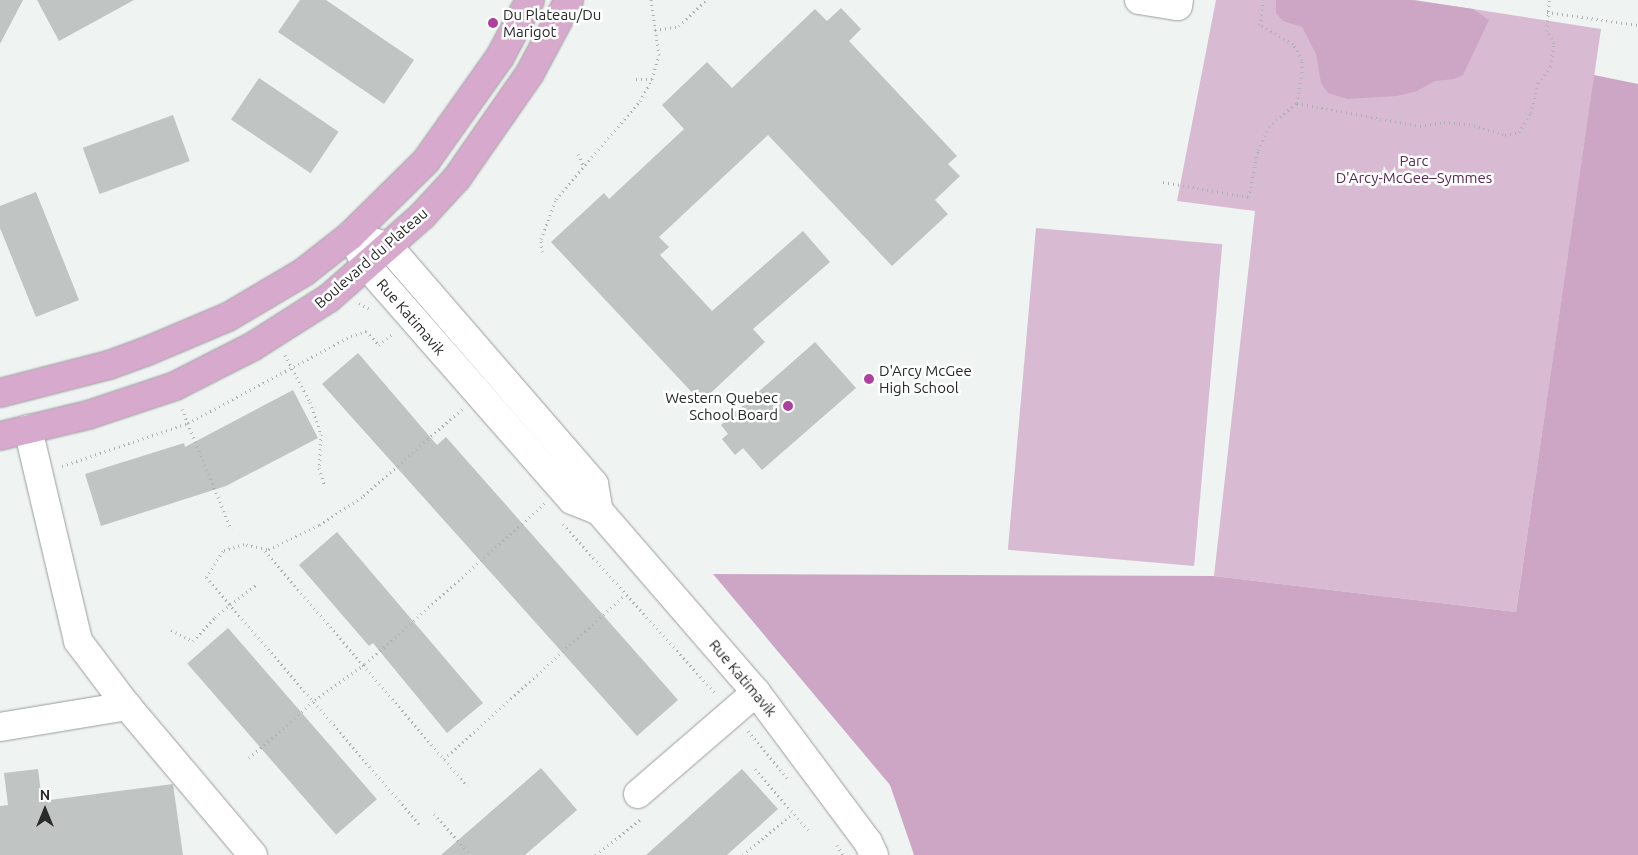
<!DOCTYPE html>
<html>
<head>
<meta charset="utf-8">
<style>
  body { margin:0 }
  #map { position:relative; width:1638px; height:855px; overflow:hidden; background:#eff3f2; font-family:Ubuntu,sans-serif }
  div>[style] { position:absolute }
  .green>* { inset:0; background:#d8bbd2; transform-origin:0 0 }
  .forest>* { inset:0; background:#cca6c4 }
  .building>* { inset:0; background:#c0c4c2; transform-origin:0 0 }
  .path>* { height:3px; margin-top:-1.5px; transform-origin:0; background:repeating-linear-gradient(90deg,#aeb1b1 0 1px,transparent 0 5px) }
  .roads { filter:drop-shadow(0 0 1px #9a9d9c) drop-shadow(0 0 1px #9a9d9c) }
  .minor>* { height:28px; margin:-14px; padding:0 14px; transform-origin:14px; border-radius:14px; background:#fff }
  .major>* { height:28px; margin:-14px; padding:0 14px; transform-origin:14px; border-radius:14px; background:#d6a9cd }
  .dots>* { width:14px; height:14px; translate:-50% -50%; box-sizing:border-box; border:2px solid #fff; border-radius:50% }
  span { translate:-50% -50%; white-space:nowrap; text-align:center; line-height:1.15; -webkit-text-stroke:5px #fff; paint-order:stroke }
  .poi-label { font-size:15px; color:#282929 }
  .left { translate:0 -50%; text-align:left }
  .right { translate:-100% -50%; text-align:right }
  .park-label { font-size:15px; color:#592951 }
  .street-label { font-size:15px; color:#282929 }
  .north { position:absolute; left:20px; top:785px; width:50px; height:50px; -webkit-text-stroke:4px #fff; paint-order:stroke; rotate:0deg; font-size:14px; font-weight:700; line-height:20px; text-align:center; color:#282929 }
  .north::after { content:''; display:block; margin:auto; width:18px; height:22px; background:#282929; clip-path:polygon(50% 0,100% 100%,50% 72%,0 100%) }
</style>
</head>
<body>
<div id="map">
  <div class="green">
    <i style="clip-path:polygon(1216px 0,1415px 0,1601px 29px,1516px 612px,1214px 576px,1255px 211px,1177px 201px)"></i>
    <i style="left:1036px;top:228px;width:187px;height:323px;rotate:5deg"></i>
  </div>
  <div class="forest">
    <i style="clip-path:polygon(1276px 0,1411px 0,1473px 9px,1489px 20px,1463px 75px,1454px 79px,1435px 81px,1417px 91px,1397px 96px,1347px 99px,1328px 93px,1321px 83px,1316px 54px,1302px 27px,1283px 21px,1276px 13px)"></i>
    <i style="clip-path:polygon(1594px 75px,1638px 84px,1638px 855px,914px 855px,890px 785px,713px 574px,1214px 576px,1516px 612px)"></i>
  </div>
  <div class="building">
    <i style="clip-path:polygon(0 0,23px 0,0 44px)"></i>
    <i style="clip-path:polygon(37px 0,134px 0,59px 41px)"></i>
    <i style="clip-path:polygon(300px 0,326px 0,414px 60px,384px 104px,278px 32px)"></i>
    <i style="clip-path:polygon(841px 8px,861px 29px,849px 41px,957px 156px,948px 164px,960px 176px,935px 200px,948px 214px,892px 266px,768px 135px,659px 237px,669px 247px,660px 255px,712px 311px,803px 231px,830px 262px,753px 329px,765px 342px,701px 402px,551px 242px,604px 193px,609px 199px,684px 129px,662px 105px,707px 62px,732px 88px,815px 9px,827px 21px)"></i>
    <i style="left:259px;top:78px;width:96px;height:50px;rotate:34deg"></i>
    <i style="left:173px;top:115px;width:49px;height:96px;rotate:70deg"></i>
    <i style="clip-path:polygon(36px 192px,79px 300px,36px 317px,0 228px,0 206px)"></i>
    <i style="clip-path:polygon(815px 342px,856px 388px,762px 470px,743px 448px,735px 455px,722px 439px,728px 434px,721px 425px)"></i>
    <i style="clip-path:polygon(358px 353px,437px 445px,446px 437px,678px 700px,637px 736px,322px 384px)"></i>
    <i style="clip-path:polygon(293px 390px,318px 438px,226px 486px,101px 526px,85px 474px,184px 443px,185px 447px)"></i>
    <i style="clip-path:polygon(337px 532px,483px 703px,447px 733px,373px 643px,369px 646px,299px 565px)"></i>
    <i style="left:228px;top:628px;width:227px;height:54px;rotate:49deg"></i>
    <i style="clip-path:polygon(541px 768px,577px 810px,525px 855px,441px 855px)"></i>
    <i style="clip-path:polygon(38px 769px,42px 801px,173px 784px,183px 855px,0 855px,0 806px,8px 805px,4px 773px)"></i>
    <i style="clip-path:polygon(742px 769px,778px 809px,727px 855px,646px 855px)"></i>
  </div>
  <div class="path">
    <i style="left:1547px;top:12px;width:92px;rotate:8.1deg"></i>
    <i style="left:655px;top:30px;width:24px;rotate:-9deg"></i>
    <i style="left:679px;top:26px;width:37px;rotate:-44deg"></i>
    <i style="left:636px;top:79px;width:16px"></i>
    <i style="left:1297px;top:103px;width:125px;rotate:10.6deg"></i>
    <i style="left:1420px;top:126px;width:24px;rotate:-9deg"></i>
    <i style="left:1444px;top:122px;width:25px;rotate:5deg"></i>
    <i style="left:1469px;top:124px;width:38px;rotate:17deg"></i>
    <i style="left:1505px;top:135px;width:14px;rotate:-12deg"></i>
    <i style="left:1519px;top:132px;width:22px;rotate:-58deg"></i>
    <i style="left:1531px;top:113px;width:31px;rotate:-77deg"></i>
    <i style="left:1538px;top:83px;width:21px;rotate:-53deg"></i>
    <i style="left:1551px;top:66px;width:23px;rotate:-83deg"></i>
    <i style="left:1554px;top:43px;width:14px;rotate:-120deg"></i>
    <i style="left:1547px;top:31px;width:31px;rotate:-86deg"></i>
    <i style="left:578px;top:154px;width:12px;rotate:66deg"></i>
    <i style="left:1163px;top:182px;width:87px;rotate:9.9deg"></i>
    <i style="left:1249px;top:197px;width:48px;rotate:-79.2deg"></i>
    <i style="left:1258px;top:150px;width:25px;rotate:-64deg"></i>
    <i style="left:1269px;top:127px;width:37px;rotate:-41deg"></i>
    <i style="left:1297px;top:103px;width:30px;rotate:-81deg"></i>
    <i style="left:1302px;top:73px;width:13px;rotate:-90deg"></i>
    <i style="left:1302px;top:60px;width:18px;rotate:-119deg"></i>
    <i style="left:1293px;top:44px;width:38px;rotate:-150deg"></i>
    <i style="left:1260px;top:25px;width:25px;rotate:-83deg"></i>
    <i style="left:542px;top:252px;width:13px;rotate:-94deg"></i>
    <i style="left:541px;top:239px;width:43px;rotate:-69.4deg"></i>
    <i style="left:556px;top:199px;width:129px;rotate:-49.4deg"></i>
    <i style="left:640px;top:101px;width:25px;rotate:-61deg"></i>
    <i style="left:652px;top:79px;width:25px;rotate:-74deg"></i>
    <i style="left:659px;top:55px;width:56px;rotate:-98.3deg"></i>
    <i style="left:359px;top:303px;width:14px;rotate:30deg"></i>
    <i style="left:285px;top:355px;width:53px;rotate:62deg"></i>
    <i style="left:310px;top:402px;width:34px;rotate:71deg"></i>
    <i style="left:321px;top:434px;width:34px;rotate:93deg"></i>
    <i style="left:319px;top:468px;width:19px;rotate:72deg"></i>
    <i style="left:182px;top:409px;width:130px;rotate:67.8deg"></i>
    <i style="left:462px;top:409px;width:133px;rotate:138.7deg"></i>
    <i style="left:362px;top:497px;width:51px;rotate:146.9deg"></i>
    <i style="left:319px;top:525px;width:60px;rotate:154.3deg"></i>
    <i style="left:265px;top:551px;width:310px;rotate:49.3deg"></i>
    <i style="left:62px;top:466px;width:133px;rotate:-18.8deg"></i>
    <i style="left:188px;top:423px;width:185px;rotate:-28.1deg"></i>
    <i style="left:351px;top:336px;width:16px;rotate:-18deg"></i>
    <i style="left:366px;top:331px;width:19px;rotate:47deg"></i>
    <i style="left:379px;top:345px;width:19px;rotate:-39deg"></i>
    <i style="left:563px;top:524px;width:229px;rotate:48deg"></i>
    <i style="left:267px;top:549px;width:24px;rotate:-168deg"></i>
    <i style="left:244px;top:544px;width:22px;rotate:162deg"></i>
    <i style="left:223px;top:551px;width:31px;rotate:123deg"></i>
    <i style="left:206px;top:577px;width:328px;rotate:49.2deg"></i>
    <i style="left:171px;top:630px;width:25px;rotate:27deg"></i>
    <i style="left:193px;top:641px;width:33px;rotate:-47deg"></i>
    <i style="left:215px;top:617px;width:52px;rotate:-38deg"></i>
    <i style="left:748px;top:731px;width:64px;rotate:50.1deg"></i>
    <i style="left:249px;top:758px;width:88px;rotate:-41.3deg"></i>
    <i style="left:315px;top:700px;width:62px;rotate:-35.8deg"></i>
    <i style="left:365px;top:664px;width:241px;rotate:-41.8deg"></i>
    <i style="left:444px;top:759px;width:244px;rotate:-42.2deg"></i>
    <i style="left:755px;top:769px;width:81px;rotate:49deg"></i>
    <i style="left:434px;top:814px;width:55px;rotate:47.9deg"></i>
    <i style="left:837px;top:845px;width:12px;rotate:59deg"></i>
    <i style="left:596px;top:855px;width:59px;rotate:-38.8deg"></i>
    <i style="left:743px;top:855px;width:65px;rotate:-40deg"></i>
  </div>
  <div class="roads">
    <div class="minor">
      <i style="left:1139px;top:0;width:39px;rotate:9deg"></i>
      <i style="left:1178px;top:6px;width:6px;rotate:-81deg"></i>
      <i style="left:351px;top:235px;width:35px;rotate:63deg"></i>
      <i style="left:367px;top:266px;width:311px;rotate:48.8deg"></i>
      <i style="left:572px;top:500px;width:29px;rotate:22deg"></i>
      <i style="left:599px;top:511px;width:240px;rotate:49.1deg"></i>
      <i style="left:756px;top:692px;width:187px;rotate:53.3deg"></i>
      <i style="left:868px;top:842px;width:14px;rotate:65deg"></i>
      <i style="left:365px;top:240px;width:24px;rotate:15deg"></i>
      <i style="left:388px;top:246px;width:315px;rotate:49.1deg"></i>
      <i style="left:594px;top:484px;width:27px;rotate:80deg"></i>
      <i style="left:28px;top:429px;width:218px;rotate:76.7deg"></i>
      <i style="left:78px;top:641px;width:81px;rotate:53deg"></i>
      <i style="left:127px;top:706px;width:195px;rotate:49.8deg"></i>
      <i style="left:0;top:727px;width:129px;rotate:-9.4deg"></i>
      <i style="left:638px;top:794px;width:156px;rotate:-40.8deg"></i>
    </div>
    <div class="major">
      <i style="left:0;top:393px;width:113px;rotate:-14.4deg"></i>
      <i style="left:109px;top:365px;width:38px;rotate:-20deg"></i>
      <i style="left:145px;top:352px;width:90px;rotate:-22.9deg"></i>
      <i style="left:228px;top:317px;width:88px;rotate:-30.6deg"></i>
      <i style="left:304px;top:272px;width:60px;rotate:-38.2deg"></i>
      <i style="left:351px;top:235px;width:105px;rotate:-44.6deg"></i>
      <i style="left:426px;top:161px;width:128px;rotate:-54.6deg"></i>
      <i style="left:500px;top:57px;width:64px;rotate:-62.2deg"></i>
      <i style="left:0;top:436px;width:90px;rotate:-13.4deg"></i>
      <i style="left:88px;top:415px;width:92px;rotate:-18.4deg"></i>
      <i style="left:175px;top:386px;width:86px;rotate:-26.9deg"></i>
      <i style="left:252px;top:347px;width:91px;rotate:-32.5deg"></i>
      <i style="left:329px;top:298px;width:124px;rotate:-41.4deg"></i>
      <i style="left:422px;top:216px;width:52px;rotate:-47.4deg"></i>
      <i style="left:457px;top:178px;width:128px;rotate:-55.2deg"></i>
      <i style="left:530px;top:73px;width:83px;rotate:-61.9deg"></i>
    </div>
  </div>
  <div class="dots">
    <i style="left:493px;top:23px;background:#ae409e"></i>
    <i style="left:869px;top:379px;background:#ae409e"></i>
    <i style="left:788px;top:406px;background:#ae409e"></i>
  </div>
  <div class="poi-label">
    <span class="left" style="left:503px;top:23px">Du Plateau/Du<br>Marigot</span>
    <span class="left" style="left:879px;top:379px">D'Arcy McGee<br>High School</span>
    <span class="right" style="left:778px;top:406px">Western Quebec<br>School Board</span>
  </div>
  <div class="park-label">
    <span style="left:1414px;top:169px">Parc<br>D'Arcy-McGee–Symmes</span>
  </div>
  <div class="street-label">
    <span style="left:371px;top:258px;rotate:-41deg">Boulevard du Plateau</span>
    <span style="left:411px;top:317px;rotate:49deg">Rue Katimavik</span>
    <span style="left:743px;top:678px;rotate:50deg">Rue Katimavik</span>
  </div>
  <div class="north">N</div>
</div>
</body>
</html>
